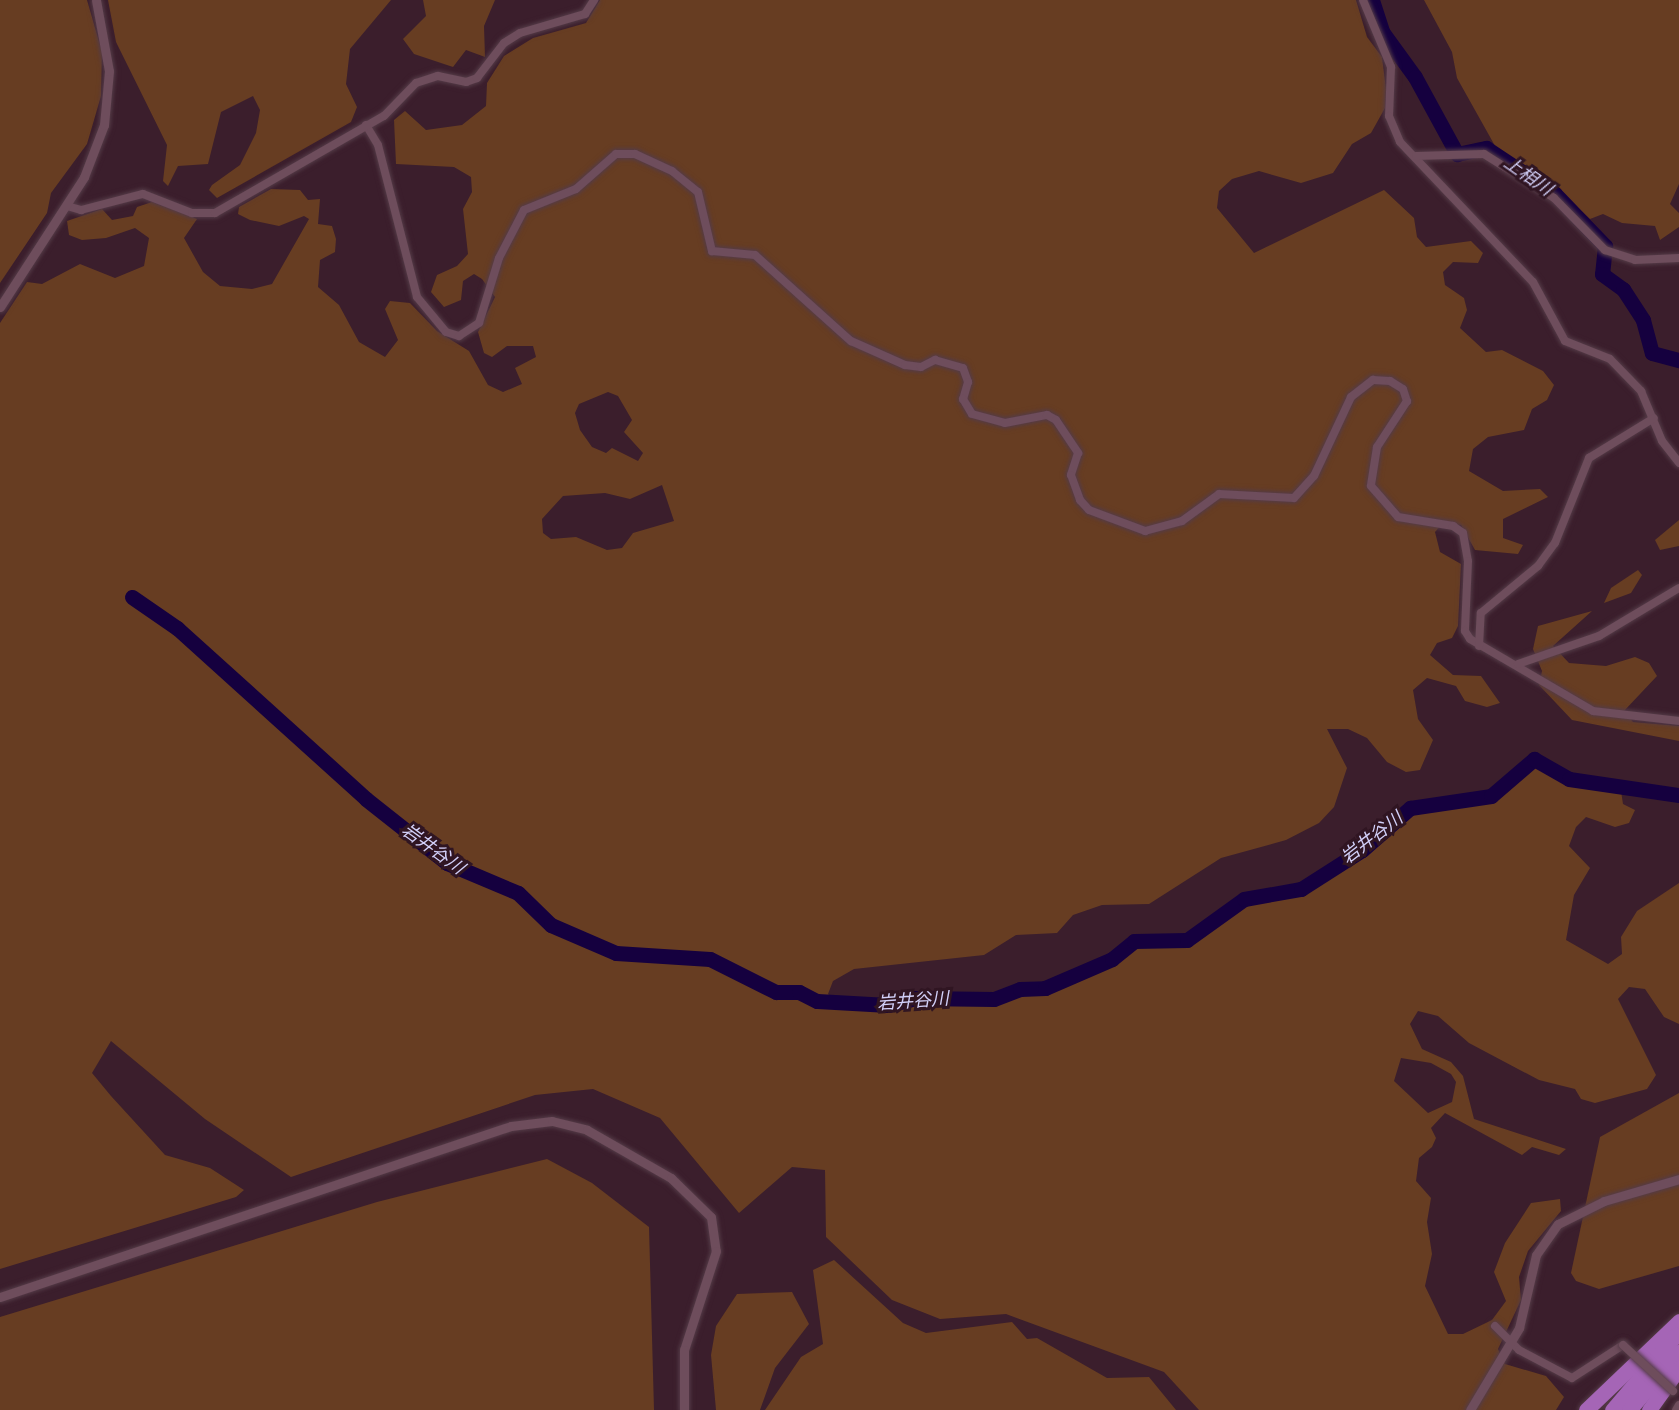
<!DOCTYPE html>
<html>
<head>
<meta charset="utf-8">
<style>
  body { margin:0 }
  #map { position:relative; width:1679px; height:1410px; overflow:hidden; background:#3b1e2c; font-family:Montserrat,"Noto Sans JP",sans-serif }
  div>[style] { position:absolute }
  .green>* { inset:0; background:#673d22 }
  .river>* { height:15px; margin:-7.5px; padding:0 7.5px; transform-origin:7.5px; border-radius:7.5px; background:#15003f }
  .roads { filter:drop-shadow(0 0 2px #543b47) drop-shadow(0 0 2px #543b47) }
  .minor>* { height:8px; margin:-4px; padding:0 4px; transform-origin:4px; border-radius:4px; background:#6e4d5c }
  .tertiary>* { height:9px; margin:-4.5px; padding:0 4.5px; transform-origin:4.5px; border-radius:4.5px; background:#6e4d5c }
  .motorway>* { height:15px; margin:-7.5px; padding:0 7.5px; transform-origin:7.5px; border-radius:7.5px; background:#a565b6 }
  .bridges { filter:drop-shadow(0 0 2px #543b47) drop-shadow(0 0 2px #543b47) }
  .minor-bridge>* { height:8px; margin:-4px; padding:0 4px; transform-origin:4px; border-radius:4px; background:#6e4d5c }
  span { translate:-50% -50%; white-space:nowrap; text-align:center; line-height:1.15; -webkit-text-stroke:6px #301522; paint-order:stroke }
  .water-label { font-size:18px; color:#d2d0f9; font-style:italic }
</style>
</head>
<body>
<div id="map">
  <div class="green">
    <i style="clip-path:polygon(0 0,87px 0,102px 52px,101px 96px,87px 144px,51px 193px,47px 213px,0 283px)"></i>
    <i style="clip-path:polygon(108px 0,391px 0,350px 49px,346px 84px,357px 107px,351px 122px,217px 198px,209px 190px,212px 185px,240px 165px,256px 133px,260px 110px,253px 96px,221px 112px,208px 164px,178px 166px,168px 186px,163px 181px,167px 145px,116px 42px)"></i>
    <i style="clip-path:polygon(423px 0,495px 0,484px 26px,485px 57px,466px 50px,453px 67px,414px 54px,403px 39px,426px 16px)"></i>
    <i style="clip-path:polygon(evenodd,600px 0,1356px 0,1367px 37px,1382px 57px,1386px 89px,1385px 108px,1371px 133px,1352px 144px,1333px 173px,1301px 183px,1259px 171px,1232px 179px,1219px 191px,1217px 208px,1254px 253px,1384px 190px,1414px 218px,1417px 237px,1426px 247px,1471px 241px,1483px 253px,1478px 263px,1453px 262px,1443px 272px,1445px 285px,1464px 298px,1467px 310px,1460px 328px,1486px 352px,1502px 350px,1543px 371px,1554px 385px,1547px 400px,1532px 409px,1524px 430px,1488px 437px,1473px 449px,1469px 471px,1503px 491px,1540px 489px,1548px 497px,1503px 519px,1503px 538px,1523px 545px,1518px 554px,1475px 550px,1461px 525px,1443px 523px,1435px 532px,1440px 552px,1461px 564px,1458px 626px,1452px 638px,1437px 643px,1430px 655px,1453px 675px,1481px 676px,1500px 703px,1487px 707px,1465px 701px,1456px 686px,1427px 678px,1413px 690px,1418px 719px,1433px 740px,1420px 770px,1406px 772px,1387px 762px,1367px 738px,1348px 729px,1327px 729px,1347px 768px,1334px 807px,1319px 823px,1286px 840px,1221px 858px,1149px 904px,1102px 905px,1073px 915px,1057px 933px,1016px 935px,984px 955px,854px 969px,833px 981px,828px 994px,838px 1004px,888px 1010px,943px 1000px,988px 1003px,1053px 990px,1138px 947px,1190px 943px,1255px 899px,1287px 898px,1356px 860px,1410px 814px,1502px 796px,1518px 775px,1535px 764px,1569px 783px,1621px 791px,1623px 804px,1635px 810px,1629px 823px,1615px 827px,1586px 817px,1576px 827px,1569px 846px,1590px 868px,1574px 895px,1566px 940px,1608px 964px,1622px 954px,1621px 937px,1637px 911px,1679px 883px,1679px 1024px,1664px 1017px,1645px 989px,1629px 987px,1618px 999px,1656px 1075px,1647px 1089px,1595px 1103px,1581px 1099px,1575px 1089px,1539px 1080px,1469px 1043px,1438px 1016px,1418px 1011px,1410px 1024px,1422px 1049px,1451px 1062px,1463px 1076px,1474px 1119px,1566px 1149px,1559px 1155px,1532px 1147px,1522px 1155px,1445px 1113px,1431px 1128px,1436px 1138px,1432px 1147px,1419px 1158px,1416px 1181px,1431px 1198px,1427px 1222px,1432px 1254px,1425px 1286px,1448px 1334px,1463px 1334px,1492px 1320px,1506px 1301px,1494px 1272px,1505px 1243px,1531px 1203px,1560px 1199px,1561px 1211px,1528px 1251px,1519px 1277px,1521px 1300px,1498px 1349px,1505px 1364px,1546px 1376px,1564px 1397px,1556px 1410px,1199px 1410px,1164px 1372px,1006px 1314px,940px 1319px,892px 1300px,826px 1237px,825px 1170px,792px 1167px,739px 1213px,660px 1118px,593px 1089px,535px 1095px,291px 1177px,205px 1119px,111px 1041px,92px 1073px,111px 1096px,165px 1155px,210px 1168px,244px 1190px,236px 1197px,0 1269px,0 323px,27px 282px,42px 284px,80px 264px,115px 278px,144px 266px,149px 238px,135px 228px,106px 238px,82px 240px,69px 235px,67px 221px,102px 209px,112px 220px,133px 216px,137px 207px,152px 202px,197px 219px,184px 238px,203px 272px,220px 286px,252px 289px,272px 284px,309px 219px,304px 216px,279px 226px,250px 220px,238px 214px,239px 207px,271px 189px,300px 190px,308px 200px,320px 199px,318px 224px,332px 226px,336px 239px,335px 252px,320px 260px,318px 287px,339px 305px,359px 342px,385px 357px,398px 340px,385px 309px,390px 301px,410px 303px,437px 331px,469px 351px,488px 385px,503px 392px,522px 384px,515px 368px,536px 357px,533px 346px,507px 346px,492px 357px,484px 353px,478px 332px,495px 297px,482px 279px,474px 274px,463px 281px,461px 300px,444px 307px,431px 292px,437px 275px,457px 266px,468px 254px,463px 209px,472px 192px,471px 177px,454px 167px,396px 164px,394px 120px,405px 111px,426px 130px,462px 125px,486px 106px,487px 83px,504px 56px,533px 38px,586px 23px,600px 0,608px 392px,618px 396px,632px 420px,624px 432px,643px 453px,638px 461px,612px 448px,606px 453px,592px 447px,580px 430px,575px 413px,579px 404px,608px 392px,600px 0,662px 485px,674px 521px,633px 533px,622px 548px,607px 550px,576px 537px,551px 539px,543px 533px,542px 519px,563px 496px,605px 493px,630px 499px,662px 485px,600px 0,1401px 1058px,1431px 1063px,1451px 1074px,1456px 1082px,1452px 1102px,1428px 1113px,1394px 1081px,1401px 1058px)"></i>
    <i style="clip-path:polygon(1424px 0,1679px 0,1679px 184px,1670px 204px,1679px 213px,1679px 227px,1660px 240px,1655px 226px,1622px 223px,1603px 214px,1590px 219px,1554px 186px,1499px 153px,1457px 78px,1452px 52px)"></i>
    <i style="clip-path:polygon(1679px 520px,1679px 546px,1660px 550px,1655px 540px)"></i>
    <i style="clip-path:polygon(1638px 570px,1642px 575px,1631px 593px,1604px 603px,1611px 588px)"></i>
    <i style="clip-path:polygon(1592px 611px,1553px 646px,1569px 663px,1606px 666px,1635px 657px,1649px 663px,1657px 676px,1624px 711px,1633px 722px,1679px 726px,1679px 741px,1572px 720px,1539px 685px,1542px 671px,1533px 649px,1538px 626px)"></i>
    <i style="clip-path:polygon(1679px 1093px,1679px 1266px,1599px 1289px,1576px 1281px,1571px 1273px,1600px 1137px)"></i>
    <i style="clip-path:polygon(547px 1159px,592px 1183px,649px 1227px,654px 1410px,0 1410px,0 1317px,377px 1202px)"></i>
    <i style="clip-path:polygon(834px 1260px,903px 1323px,926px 1333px,1012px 1322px,1027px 1339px,1037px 1338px,1107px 1378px,1149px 1377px,1176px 1410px,765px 1410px,801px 1357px,823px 1344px,813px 1270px)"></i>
    <i style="clip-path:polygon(792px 1292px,809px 1324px,775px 1368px,760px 1410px,716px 1410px,711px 1355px,716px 1326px,737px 1294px)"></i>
  </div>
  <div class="river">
    <i style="left:1372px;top:0;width:35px;rotate:72deg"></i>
    <i style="left:1383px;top:33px;width:54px;rotate:54deg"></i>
    <i style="left:1415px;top:77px;width:88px;rotate:61.4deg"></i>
    <i style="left:1457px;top:154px;width:30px;rotate:-12deg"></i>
    <i style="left:1486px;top:148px;width:82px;rotate:33.5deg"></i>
    <i style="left:1554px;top:193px;width:74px;rotate:46.1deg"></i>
    <i style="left:1605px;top:246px;width:28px;rotate:96deg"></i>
    <i style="left:1602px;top:274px;width:26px;rotate:36deg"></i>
    <i style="left:1623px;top:289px;width:37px;rotate:57deg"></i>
    <i style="left:1643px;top:320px;width:34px;rotate:75deg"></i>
    <i style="left:1652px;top:353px;width:28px;rotate:15deg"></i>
    <i style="left:132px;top:597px;width:55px;rotate:34.6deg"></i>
    <i style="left:177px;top:628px;width:255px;rotate:42.1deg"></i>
    <i style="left:366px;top:799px;width:103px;rotate:38.3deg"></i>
    <i style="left:447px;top:863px;width:77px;rotate:22.9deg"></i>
    <i style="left:518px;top:893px;width:46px;rotate:44.1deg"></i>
    <i style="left:551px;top:925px;width:71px;rotate:23.3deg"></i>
    <i style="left:616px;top:953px;width:94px;rotate:3.7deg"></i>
    <i style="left:710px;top:959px;width:74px;rotate:26.6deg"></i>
    <i style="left:776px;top:992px;width:23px"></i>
    <i style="left:799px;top:992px;width:20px;rotate:27deg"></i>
    <i style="left:817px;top:1001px;width:71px;rotate:3.2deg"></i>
    <i style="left:888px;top:1005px;width:29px;rotate:-14deg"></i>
    <i style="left:916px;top:998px;width:78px;rotate:0.7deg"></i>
    <i style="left:994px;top:999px;width:28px;rotate:-21deg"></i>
    <i style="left:1020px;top:989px;width:25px;rotate:-2deg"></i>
    <i style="left:1045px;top:988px;width:73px;rotate:-23.4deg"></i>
    <i style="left:1112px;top:959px;width:28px;rotate:-39deg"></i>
    <i style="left:1134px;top:941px;width:53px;rotate:-1.1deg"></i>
    <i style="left:1187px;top:940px;width:70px;rotate:-35.7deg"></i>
    <i style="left:1244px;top:899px;width:58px;rotate:-10deg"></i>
    <i style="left:1301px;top:889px;width:72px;rotate:-32.6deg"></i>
    <i style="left:1362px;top:850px;width:64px;rotate:-41.2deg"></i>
    <i style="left:1410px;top:808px;width:82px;rotate:-8.4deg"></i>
    <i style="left:1491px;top:796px;width:57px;rotate:-40.7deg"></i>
    <i style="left:1534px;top:759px;width:40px;rotate:29.7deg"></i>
    <i style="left:1569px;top:779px;width:111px;rotate:8.3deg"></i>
  </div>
  <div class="roads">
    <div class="minor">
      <i style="left:1363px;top:0;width:73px;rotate:67.3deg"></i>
      <i style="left:1391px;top:67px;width:49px;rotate:92.3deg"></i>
      <i style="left:1389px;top:116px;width:28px;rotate:67deg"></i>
      <i style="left:1400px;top:142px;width:193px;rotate:46.5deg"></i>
      <i style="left:1533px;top:282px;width:67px;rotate:61.5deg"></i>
      <i style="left:1565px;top:341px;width:48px;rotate:21.8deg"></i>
      <i style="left:1610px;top:359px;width:45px;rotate:45.9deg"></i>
      <i style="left:1641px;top:391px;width:54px;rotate:67.2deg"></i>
      <i style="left:1662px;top:441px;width:28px;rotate:52deg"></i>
      <i style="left:366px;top:125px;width:23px;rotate:59deg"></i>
      <i style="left:378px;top:145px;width:157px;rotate:75.6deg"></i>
      <i style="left:417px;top:297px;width:45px;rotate:50.4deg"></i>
      <i style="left:446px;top:332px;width:14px;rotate:17deg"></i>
      <i style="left:459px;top:336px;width:24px;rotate:-33deg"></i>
      <i style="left:479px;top:323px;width:68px;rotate:-72.9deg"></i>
      <i style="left:499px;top:258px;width:54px;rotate:-62.5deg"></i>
      <i style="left:524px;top:210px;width:56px;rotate:-22deg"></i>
      <i style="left:576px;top:189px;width:53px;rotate:-41.2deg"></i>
      <i style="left:616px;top:154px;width:19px"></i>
      <i style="left:635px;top:154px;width:41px;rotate:24.7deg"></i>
      <i style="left:672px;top:171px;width:33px;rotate:39deg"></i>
      <i style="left:698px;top:192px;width:61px;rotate:76.7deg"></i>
      <i style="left:712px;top:251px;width:43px;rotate:5.3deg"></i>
      <i style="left:755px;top:255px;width:129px;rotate:41.9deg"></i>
      <i style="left:851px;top:341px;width:59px;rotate:24deg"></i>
      <i style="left:905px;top:365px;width:16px;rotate:7deg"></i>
      <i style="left:921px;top:367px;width:16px;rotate:-27deg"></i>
      <i style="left:935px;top:360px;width:29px;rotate:16deg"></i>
      <i style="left:963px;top:368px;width:15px;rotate:70deg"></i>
      <i style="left:968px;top:382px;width:18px;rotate:106deg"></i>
      <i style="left:963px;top:399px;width:17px;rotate:59deg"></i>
      <i style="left:972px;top:414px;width:34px;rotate:15deg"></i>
      <i style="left:1005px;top:423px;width:43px;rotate:-10.8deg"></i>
      <i style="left:1047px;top:415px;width:10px;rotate:29deg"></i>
      <i style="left:1056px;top:420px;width:40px;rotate:56deg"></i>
      <i style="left:1078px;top:453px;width:23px;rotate:108deg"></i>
      <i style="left:1071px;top:475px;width:27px;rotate:70deg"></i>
      <i style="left:1080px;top:500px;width:13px;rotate:48deg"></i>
      <i style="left:1089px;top:510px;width:60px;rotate:20.6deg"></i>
      <i style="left:1145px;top:531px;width:38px;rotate:-15deg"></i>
      <i style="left:1182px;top:521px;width:46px;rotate:-36.1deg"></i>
      <i style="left:1219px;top:494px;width:75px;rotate:3.1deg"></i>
      <i style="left:1294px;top:498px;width:30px;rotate:-48deg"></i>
      <i style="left:1314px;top:476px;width:87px;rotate:-64.9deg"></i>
      <i style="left:1351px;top:397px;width:28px;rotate:-38deg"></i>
      <i style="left:1373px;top:380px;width:17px;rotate:3deg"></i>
      <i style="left:1390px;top:381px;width:15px;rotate:32deg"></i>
      <i style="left:1403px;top:389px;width:13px;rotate:72deg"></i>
      <i style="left:1407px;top:401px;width:55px;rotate:123.1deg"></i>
      <i style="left:1377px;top:447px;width:39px;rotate:99deg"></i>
      <i style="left:1371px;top:486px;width:41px;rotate:48.9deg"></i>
      <i style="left:1398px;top:517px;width:56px;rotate:9.3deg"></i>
      <i style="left:1453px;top:526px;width:12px;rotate:35deg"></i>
      <i style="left:1463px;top:533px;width:28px;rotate:80deg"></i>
      <i style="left:1468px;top:561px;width:70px;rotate:92.5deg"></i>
      <i style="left:1465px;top:631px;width:9px;rotate:58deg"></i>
      <i style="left:1470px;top:639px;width:143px;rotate:30.3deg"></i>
      <i style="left:1593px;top:711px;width:87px;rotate:6.6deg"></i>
      <i style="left:1416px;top:156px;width:68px;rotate:-1.7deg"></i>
      <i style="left:1484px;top:154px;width:83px;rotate:32.2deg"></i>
      <i style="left:1554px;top:198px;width:73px;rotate:45.6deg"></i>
      <i style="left:1605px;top:250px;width:32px;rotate:18deg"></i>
      <i style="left:1635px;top:260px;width:44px;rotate:-2.6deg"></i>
      <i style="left:67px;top:206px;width:15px;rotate:16deg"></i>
      <i style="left:81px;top:210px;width:64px;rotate:-14.5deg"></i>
      <i style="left:143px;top:194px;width:53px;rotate:21.2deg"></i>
      <i style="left:192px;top:213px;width:23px"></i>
      <i style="left:215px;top:213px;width:195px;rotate:-29.9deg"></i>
      <i style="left:384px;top:116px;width:46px;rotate:-45.9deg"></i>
      <i style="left:416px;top:83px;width:23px;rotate:-18deg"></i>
      <i style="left:438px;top:76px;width:29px;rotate:12deg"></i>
      <i style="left:466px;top:82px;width:12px;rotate:-20deg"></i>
      <i style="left:477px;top:78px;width:44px;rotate:-52.4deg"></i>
      <i style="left:504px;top:43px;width:19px;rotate:-32deg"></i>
      <i style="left:520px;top:33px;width:68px;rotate:-16.3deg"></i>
      <i style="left:585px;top:14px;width:17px;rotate:-57deg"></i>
      <i style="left:1479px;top:646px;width:33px;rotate:-87deg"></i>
      <i style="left:1481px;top:613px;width:74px;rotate:-39.5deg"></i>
      <i style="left:1538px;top:566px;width:29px;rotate:-54deg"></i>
      <i style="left:1555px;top:543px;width:92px;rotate:-68.2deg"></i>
      <i style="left:1589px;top:458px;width:76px;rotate:-31.6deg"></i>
      <i style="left:1518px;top:664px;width:86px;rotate:-19.1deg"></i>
      <i style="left:1599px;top:636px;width:93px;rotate:-31deg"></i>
      <i style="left:1495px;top:1326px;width:34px;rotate:45deg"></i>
      <i style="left:1519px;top:1350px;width:60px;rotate:27.8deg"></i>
      <i style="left:1572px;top:1378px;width:61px;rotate:-32.9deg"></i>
      <i style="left:1676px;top:1410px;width:6px;rotate:-59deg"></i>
    </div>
    <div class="tertiary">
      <i style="left:0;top:307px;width:155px;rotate:-57.1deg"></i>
      <i style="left:84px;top:177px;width:56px;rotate:-69deg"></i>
      <i style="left:104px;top:125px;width:54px;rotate:-84.7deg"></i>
      <i style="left:109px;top:71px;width:72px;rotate:-100.4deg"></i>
      <i style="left:0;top:1297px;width:539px;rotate:-18.5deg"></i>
      <i style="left:511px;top:1126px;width:41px;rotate:-7deg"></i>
      <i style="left:552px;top:1121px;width:36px;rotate:14deg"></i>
      <i style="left:587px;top:1130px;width:97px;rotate:29.7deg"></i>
      <i style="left:671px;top:1178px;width:56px;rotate:44.3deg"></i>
      <i style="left:711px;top:1217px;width:34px;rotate:82deg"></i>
      <i style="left:716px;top:1251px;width:104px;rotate:107.9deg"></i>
      <i style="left:684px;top:1350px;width:60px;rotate:90deg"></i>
      <i style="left:1470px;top:1410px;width:96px;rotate:-59.1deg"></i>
      <i style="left:1519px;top:1328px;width:75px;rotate:-76.9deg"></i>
      <i style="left:1536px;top:1255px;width:38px;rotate:-55deg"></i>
      <i style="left:1558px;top:1224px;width:51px;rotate:-26.6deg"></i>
      <i style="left:1604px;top:1201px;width:78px;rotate:-16.3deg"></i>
    </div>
    <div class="motorway">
      <i style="left:1586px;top:1410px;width:129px;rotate:-43.7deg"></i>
      <i style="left:1612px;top:1410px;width:99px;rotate:-49.5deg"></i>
      <i style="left:1629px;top:1410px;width:77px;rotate:-49.2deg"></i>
      <i style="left:1649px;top:1410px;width:52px;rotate:-54.5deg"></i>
    </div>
  </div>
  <div class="bridges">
    <div class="minor-bridge">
      <i style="left:1623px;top:1345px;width:68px;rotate:42.6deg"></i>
    </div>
  </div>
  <div class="water-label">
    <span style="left:1528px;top:176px;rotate:35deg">上相川</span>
    <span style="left:1372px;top:838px;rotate:-38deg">岩井谷川</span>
    <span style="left:433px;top:849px;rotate:36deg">岩井谷川</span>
    <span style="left:913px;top:1001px;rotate:-4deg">岩井谷川</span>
  </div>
</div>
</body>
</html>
